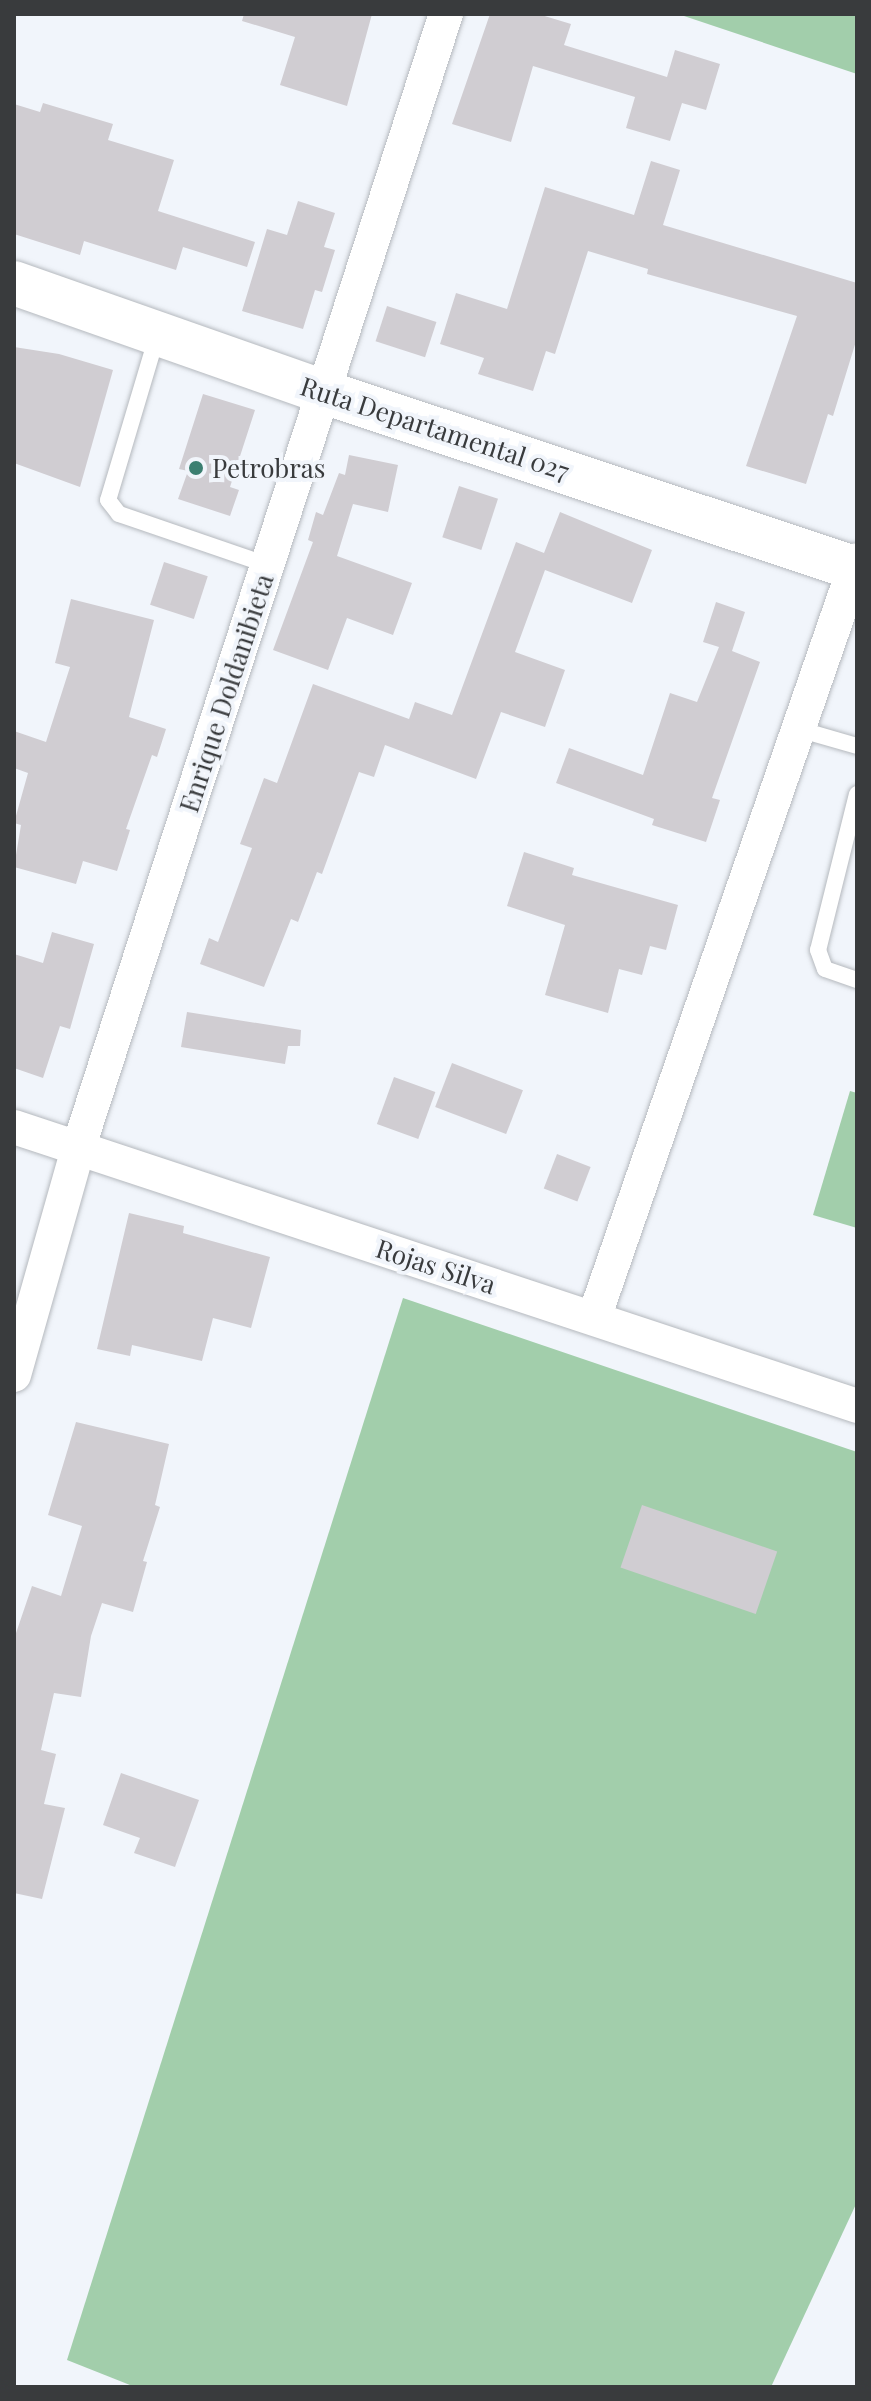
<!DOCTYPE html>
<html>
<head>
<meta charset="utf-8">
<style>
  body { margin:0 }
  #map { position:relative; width:871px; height:2401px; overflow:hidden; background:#f1f5fb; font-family:"Playfair Display",serif }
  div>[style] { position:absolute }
  .green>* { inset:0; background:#a2ceab }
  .building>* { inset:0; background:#d0cdd2; transform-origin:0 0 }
  .roads { filter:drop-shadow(0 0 2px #b5b9be) drop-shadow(0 0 2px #b5b9be) }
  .lane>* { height:16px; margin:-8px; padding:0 8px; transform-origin:8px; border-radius:8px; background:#fff }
  .street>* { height:34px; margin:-17px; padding:0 17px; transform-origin:17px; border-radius:17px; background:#fff }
  .primary>* { height:44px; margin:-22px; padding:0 22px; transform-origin:22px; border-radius:22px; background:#fff }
  .dots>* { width:22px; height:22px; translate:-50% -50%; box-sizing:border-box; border:4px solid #f1f5fb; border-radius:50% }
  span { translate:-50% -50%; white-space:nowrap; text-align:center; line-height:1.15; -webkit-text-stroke:8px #f1f5fb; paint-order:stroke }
  .street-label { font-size:26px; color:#393b3d }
  .poi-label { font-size:26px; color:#393b3d }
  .left { translate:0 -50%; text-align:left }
  .frame { position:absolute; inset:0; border:16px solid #393b3d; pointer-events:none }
</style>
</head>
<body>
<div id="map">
  <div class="green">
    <i style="clip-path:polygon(678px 14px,857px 14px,857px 74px)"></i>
    <i style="clip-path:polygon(850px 1091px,857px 1093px,857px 1228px,813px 1215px)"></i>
    <i style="clip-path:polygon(403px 1298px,857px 1452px,857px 2202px,771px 2387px,135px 2387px,67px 2360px)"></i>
  </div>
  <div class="building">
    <i style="clip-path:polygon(244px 14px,372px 14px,347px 106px,280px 85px,295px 37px,242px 21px)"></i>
    <i style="clip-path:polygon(490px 14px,538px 14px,571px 24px,564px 45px,667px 77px,675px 50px,720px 64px,706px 110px,682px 103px,670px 141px,626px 128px,635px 97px,533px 66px,511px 142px,452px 124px)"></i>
    <i style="clip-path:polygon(43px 103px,113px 124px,108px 140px,174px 160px,158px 211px,255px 242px,247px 267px,183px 247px,176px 270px,84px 241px,80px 255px,14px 234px,14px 104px,40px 112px)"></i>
    <i style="clip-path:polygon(651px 161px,680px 170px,663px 225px,857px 283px,857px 338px,833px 416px,828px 414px,806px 484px,746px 466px,797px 316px,647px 274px,648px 269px,588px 251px,555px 354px,546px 351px,533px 391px,478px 374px,484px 358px,440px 344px,456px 293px,507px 309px,545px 187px,634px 215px)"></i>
    <i style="clip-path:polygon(298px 201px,335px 213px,324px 247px,335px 250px,322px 292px,315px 290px,303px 329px,242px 311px,267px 229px,287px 235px)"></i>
    <i style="left:387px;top:306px;width:52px;height:37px;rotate:18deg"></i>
    <i style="clip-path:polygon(14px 347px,59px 354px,113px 370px,80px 487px,14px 463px)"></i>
    <i style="clip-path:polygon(203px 394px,255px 410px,230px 487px,239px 490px,230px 516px,178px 499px,188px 471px,179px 469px)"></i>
    <i style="clip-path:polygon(349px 455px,398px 465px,388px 512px,353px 504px,337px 556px,412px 583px,393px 635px,347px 618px,328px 670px,273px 650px,313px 542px,308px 540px,316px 512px,323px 515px,339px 473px,345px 475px)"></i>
    <i style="left:459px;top:486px;width:41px;height:54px;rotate:18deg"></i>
    <i style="clip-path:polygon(560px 512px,652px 550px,632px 603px,545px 570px,515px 652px,565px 670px,545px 727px,501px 712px,476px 779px,385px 745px,374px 777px,359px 772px,322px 874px,317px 872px,298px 922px,291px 919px,264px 987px,200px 964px,209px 938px,218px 942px,252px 848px,240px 844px,264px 778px,277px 783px,313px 684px,409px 719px,415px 702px,452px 715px,516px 542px,544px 553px)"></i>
    <i style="left:164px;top:562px;width:46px;height:45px;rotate:18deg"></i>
    <i style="clip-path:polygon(71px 599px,154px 620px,129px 717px,166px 729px,157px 757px,152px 755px,126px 829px,130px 830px,117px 871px,83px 861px,76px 884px,14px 867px,21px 825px,14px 823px,28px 773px,14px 768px,14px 731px,46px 742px,70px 667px,55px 663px)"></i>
    <i style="clip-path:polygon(716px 602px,745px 612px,732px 651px,760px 662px,712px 798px,720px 800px,706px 842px,652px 825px,654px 819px,556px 783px,569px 748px,643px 775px,670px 693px,697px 702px,719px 647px,703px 642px)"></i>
    <i style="clip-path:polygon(524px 852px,574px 868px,572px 875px,678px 905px,666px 950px,650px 946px,642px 975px,619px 969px,608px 1013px,545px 995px,565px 925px,507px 906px)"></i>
    <i style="clip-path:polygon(52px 932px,94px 944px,70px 1029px,60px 1026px,43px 1078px,14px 1068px,14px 954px,43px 963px)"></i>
    <i style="clip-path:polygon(187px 1012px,301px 1030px,300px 1046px,288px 1046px,285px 1064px,181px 1047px)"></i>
    <i style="left:452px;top:1063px;width:76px;height:47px;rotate:21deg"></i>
    <i style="left:394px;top:1077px;width:44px;height:50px;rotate:20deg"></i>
    <i style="left:557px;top:1154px;width:36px;height:37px;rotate:21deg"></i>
    <i style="clip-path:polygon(129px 1213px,184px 1226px,183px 1233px,270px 1257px,251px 1328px,213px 1318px,202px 1361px,132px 1345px,130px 1356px,97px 1349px)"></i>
    <i style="clip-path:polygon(76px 1422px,169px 1444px,155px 1505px,160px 1507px,143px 1561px,147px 1562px,133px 1612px,102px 1603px,91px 1636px,81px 1697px,54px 1693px,41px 1750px,56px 1754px,44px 1804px,65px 1808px,42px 1899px,14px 1893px,14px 1639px,32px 1586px,61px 1596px,82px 1526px,48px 1515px)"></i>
    <i style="left:642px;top:1505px;width:143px;height:66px;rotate:19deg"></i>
    <i style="clip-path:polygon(121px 1773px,199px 1800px,175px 1867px,134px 1853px,140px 1838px,103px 1825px)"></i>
  </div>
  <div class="roads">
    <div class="lane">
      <i style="left:157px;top:336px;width:171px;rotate:106.6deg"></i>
      <i style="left:108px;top:500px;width:18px;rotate:52deg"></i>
      <i style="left:119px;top:514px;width:157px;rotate:18.9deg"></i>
      <i style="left:798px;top:729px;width:61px;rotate:16.1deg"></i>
      <i style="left:857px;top:794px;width:161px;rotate:104deg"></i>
      <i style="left:818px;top:950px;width:20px;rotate:70deg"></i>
      <i style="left:825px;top:969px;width:34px;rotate:19deg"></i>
    </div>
    <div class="street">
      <i style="left:14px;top:1127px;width:888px;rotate:18.31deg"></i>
      <i style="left:594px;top:1318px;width:802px;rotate:-70.86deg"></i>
      <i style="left:14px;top:1375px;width:235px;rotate:-74.2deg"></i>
      <i style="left:78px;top:1149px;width:1193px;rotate:-72.04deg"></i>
    </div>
    <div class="primary">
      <i style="left:14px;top:283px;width:329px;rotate:19.4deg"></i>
      <i style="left:324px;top:392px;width:562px;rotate:18.37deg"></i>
    </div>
  </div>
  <div class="dots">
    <i style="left:196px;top:468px;background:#3c7f71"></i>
  </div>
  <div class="street-label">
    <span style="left:435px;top:428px;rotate:18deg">Ruta Departamental 027</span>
    <span style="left:226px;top:693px;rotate:-72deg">Enrique Doldanibieta</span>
    <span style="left:436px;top:1266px;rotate:18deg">Rojas Silva</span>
  </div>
  <div class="poi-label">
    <span class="left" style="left:212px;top:468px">Petrobras</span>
  </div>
  <div class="frame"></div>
</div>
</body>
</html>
